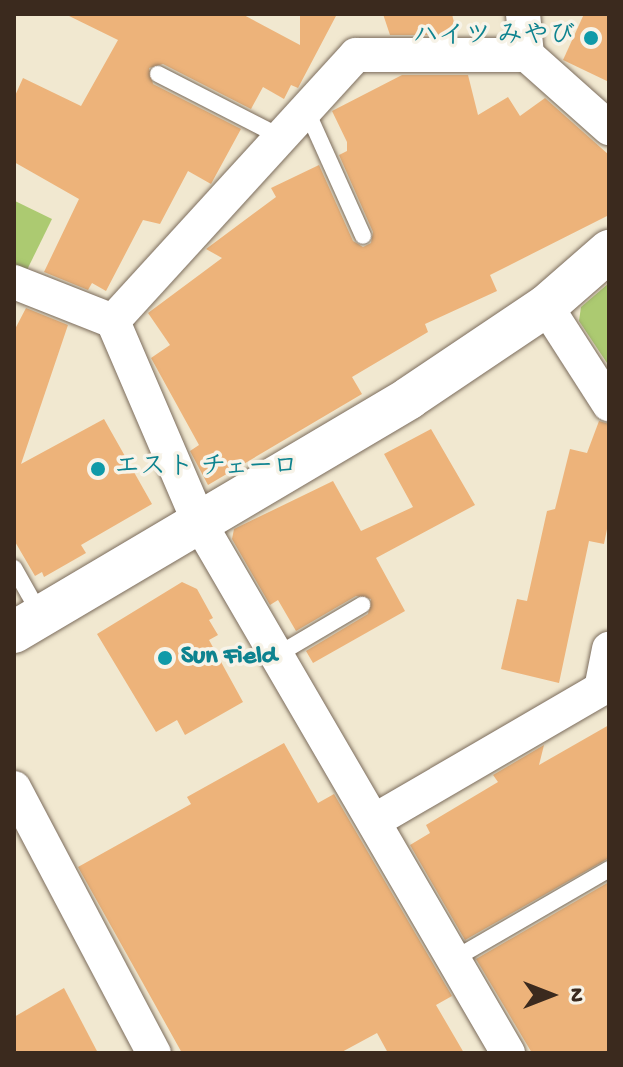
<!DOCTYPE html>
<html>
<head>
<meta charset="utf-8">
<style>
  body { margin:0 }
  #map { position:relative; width:623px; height:1067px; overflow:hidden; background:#f1e8d0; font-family:"Gochi Hand","Klee One",sans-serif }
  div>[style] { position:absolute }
  .green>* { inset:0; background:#acca71 }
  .building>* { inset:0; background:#edb37a }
  .roads { filter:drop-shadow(0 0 2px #7b6c5c) drop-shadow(0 0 2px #7b6c5c) }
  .service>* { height:16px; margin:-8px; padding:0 8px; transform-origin:8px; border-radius:8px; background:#fff }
  .minor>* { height:34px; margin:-17px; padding:0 17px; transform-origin:17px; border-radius:17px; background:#fff }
  .tertiary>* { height:42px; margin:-21px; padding:0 21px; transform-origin:21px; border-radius:21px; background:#fff }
  .dots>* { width:22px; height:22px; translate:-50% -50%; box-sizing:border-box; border:4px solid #f7f3e8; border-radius:50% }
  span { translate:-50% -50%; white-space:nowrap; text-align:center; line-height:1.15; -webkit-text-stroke:7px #f7f3e8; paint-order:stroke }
  .culture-label { font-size:26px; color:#0d838f; font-weight:700 }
  .right { translate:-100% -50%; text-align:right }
  .left { translate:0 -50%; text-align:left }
  .frame { position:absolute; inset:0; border:16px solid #3b2a1e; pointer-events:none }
  .north { position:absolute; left:511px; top:955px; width:80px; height:80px; -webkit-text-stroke:6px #f7f3e8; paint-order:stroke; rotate:90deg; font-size:22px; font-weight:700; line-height:32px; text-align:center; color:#3b2a1e }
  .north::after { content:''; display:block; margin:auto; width:28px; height:36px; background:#3b2a1e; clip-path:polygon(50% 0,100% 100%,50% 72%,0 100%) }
</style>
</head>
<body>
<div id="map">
  <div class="green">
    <i style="clip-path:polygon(15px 201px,52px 219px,25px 274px,14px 270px)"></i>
    <i style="clip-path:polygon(609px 283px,609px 366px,579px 321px,581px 307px)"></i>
  </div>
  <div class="building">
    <i style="clip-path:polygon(65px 14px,242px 14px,300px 45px,300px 14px,337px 14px,298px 88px,291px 85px,284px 99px,263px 87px,251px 109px,163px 64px,149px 68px,153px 84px,241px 129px,211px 184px,188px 171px,160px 224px,143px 220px,106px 291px,92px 283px,88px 290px,44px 272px,79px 199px,14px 162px,14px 98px,23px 78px,81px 106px,118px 40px)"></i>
    <i style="clip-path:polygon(383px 14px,452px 14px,457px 35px,390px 35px)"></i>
    <i style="clip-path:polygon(584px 14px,609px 14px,609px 82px,563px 60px)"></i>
    <i style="clip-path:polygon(402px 75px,468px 75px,478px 115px,508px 97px,520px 116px,545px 98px,609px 155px,609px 215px,490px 275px,497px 291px,425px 324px,428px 332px,352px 377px,362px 394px,208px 485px,190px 451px,199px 445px,151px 358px,170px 345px,148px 313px,222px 258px,206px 249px,276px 197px,271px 188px,319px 165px,353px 241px,363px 247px,371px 243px,373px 232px,339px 155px,347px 151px,347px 142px,332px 111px)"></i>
    <i style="clip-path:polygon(26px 308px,68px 325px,21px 464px,104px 419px,152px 504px,81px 545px,86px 553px,44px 577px,42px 572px,35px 576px,14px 540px,14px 331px)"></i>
    <i style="clip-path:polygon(599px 421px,609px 424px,609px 519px,604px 544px,589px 541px,559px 683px,501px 669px,517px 599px,527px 601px,547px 511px,555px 509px,570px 449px,587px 453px)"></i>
    <i style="clip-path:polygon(431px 429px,475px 505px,376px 558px,405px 611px,313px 663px,306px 651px,368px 614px,371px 599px,356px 596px,296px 631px,278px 600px,270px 605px,232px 539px,234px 529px,333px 481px,361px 531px,413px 507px,384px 454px)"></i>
    <i style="clip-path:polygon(182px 582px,197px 589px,213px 618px,209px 620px,218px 635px,209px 640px,243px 702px,185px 735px,177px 720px,156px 732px,97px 634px)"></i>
    <i style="clip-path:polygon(609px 725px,609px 858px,465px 940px,410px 845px,430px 833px,426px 825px,498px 782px,493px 775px,544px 745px,539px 765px)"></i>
    <i style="clip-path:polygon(284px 743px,318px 803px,334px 794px,452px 996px,436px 1005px,464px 1053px,388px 1053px,377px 1033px,340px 1053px,182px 1053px,78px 867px,191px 804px,187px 797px)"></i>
    <i style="clip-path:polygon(609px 882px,609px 1053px,532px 1053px,476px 959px)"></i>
    <i style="clip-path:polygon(64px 988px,98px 1053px,14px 1053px,14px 1017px)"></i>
  </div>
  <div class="roads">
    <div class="service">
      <i style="left:158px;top:74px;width:138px;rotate:27.1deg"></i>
      <i style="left:306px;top:109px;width:139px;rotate:65.8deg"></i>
      <i style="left:14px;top:568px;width:53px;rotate:60.5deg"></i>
      <i style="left:277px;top:655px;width:99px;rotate:-30.5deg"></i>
      <i style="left:454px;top:959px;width:179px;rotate:-30.1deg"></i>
    </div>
    <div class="minor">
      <i style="left:523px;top:14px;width:41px;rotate:84.4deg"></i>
      <i style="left:527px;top:55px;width:110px;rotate:41.7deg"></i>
      <i style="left:14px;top:282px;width:106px;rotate:21.5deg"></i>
      <i style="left:546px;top:306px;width:117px;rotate:57.3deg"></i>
      <i style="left:14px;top:788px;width:300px;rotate:62.2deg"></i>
      <i style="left:374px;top:821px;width:263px;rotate:-30.2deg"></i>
      <i style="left:601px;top:689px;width:41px;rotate:-78.7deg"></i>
      <i style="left:508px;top:1053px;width:614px;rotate:-120.2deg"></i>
      <i style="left:199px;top:522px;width:219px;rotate:-113.2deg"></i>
      <i style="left:113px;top:321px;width:360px;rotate:-47.6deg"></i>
      <i style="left:356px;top:55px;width:171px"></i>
    </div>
    <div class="tertiary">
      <i style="left:14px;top:632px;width:459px;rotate:-30.6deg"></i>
      <i style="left:409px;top:398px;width:165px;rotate:-33.9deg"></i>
      <i style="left:546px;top:306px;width:84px;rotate:-41.1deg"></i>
    </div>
  </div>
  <div class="dots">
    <i style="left:591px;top:38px;background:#0f9aa8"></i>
    <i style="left:98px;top:469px;background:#0f9aa8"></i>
    <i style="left:165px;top:658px;background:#0f9aa8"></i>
  </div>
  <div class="culture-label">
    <span class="right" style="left:575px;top:38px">ハイツ みやび</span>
    <span class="left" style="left:114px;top:469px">エスト チェーロ</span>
    <span class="left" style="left:181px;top:658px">Sun Field</span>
  </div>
  <div class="frame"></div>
  <div class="north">N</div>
</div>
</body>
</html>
